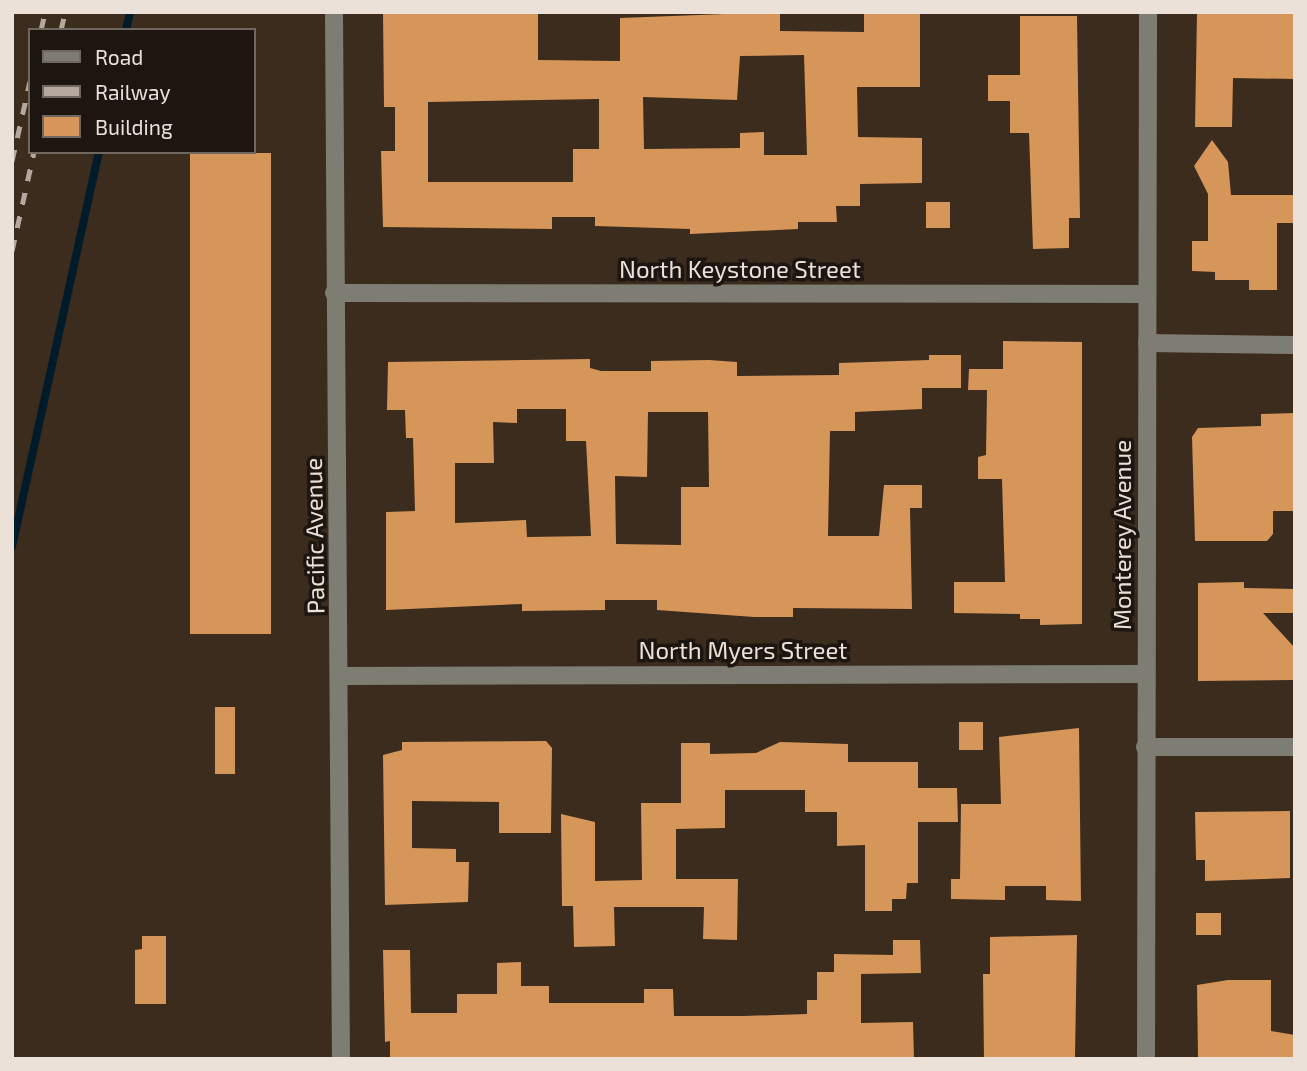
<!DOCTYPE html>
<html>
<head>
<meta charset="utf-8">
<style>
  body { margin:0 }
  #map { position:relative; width:1307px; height:1071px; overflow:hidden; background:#3b2c1e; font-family:"Exo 2",sans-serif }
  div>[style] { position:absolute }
  .stream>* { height:8px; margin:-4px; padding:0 4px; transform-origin:4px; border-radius:4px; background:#021b2b }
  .building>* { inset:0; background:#d69559; transform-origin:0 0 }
  .minor>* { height:18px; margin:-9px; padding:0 9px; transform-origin:9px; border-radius:9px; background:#7d7d73 }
  .rail>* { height:5px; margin-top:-2.5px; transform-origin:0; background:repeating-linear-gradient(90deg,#b4a89e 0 12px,transparent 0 24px) }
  span { translate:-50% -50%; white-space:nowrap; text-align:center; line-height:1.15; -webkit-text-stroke:7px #1d1610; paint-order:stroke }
  .street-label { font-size:24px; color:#ebe1d8 }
  .frame { position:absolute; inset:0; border:14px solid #ebe1d8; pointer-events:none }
  .legend { position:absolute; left:28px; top:28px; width:228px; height:126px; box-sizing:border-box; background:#1d1610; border:2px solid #6f6760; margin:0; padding:9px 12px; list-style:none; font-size:21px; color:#ebe1d8 }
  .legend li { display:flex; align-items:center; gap:14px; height:35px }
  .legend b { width:35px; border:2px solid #6f6760 }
</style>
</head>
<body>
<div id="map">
  <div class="stream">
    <i style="left:126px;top:30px;width:18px;rotate:-77deg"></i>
    <i style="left:12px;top:547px;width:404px;rotate:-77.6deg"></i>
  </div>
  <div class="building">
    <i style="clip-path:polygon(evenodd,383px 12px,538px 12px,538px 60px,620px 61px,620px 18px,780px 12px,780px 31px,864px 32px,864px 12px,920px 12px,920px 87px,857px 87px,858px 137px,922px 138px,922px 183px,860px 184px,860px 206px,836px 206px,837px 222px,798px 222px,798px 229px,690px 234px,690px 229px,595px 226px,595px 217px,552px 217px,552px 229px,383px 227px,381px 151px,395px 151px,395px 107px,384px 107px,383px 12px,804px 55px,807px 155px,764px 155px,764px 132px,740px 133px,740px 148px,644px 149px,643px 97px,737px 100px,740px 56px,804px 55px,383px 12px,599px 99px,599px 149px,573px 149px,573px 182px,428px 182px,428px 102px,599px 99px)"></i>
    <i style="clip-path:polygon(1295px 12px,1295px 79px,1233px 78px,1232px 127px,1195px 127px,1197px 13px)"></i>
    <i style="clip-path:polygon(1020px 16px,1077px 16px,1080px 218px,1069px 218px,1069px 248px,1033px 249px,1029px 133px,1010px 133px,1010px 101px,988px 101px,988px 75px,1020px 75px)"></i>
    <i style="clip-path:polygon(1212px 140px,1228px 162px,1231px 195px,1295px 195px,1295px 223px,1277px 223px,1277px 290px,1249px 290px,1249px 280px,1215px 280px,1215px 272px,1192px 271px,1192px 241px,1208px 241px,1208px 194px,1194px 166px)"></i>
    <i style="left:190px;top:153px;width:81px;height:481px"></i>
    <i style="left:950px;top:202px;width:26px;height:24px;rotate:90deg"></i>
    <i style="clip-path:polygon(1003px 341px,1082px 342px,1082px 624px,1040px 625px,1040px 619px,1020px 619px,1020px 614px,954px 613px,954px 582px,1005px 582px,1002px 479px,978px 479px,978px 457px,986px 455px,987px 390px,968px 390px,969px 369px,1003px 369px)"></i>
    <i style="clip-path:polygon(evenodd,929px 355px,961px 355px,961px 388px,922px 388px,922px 409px,855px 412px,855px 431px,830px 431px,828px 536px,879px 536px,884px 485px,922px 485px,922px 508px,910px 508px,912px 609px,793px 608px,793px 617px,754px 617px,657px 610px,657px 600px,605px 600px,605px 610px,522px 611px,522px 604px,386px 610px,386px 512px,415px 511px,413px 438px,406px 438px,405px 410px,387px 410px,388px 362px,590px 359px,590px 368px,601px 371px,651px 371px,651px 361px,709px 360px,737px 362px,737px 376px,839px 375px,839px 363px,929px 360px,929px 355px,517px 409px,566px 409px,566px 441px,586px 441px,591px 536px,527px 537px,526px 520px,455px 523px,455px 463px,494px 463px,493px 422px,517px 423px,517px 409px,929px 355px,648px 412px,708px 412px,709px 487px,681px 487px,681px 545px,616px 544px,615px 476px,647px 477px,648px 412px)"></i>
    <i style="clip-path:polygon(1295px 413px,1295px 511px,1273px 511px,1273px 534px,1267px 541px,1195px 541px,1192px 437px,1198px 428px,1261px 426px,1261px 414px)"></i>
    <i style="clip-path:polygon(1244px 582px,1244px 588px,1295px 589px,1295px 613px,1263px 613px,1295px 648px,1293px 680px,1198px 681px,1198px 583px)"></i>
    <i style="left:215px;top:707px;width:20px;height:67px"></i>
    <i style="left:959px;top:722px;width:24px;height:28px"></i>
    <i style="clip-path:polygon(1079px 728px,1081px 901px,1046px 900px,1046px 886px,1005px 886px,1005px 900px,951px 899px,951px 879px,960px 879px,961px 804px,1001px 804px,999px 737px)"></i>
    <i style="clip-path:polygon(546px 741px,552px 748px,551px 833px,499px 833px,499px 802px,412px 801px,412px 848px,456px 849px,456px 862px,469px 862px,468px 902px,385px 905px,383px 755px,402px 750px,402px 742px)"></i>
    <i style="clip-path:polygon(780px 742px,848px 744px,848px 762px,918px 762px,918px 788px,957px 788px,958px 822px,918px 822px,918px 883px,907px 883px,906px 899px,892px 899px,892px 911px,865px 911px,865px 845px,837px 846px,837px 812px,805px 812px,805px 790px,725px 790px,725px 828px,676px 829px,676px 879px,738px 879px,737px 940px,703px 939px,704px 907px,614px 907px,615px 946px,574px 947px,573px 906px,562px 906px,561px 814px,595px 822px,595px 881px,642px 880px,641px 803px,681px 803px,681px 743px,710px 743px,710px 754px,756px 753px)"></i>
    <i style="clip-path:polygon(1290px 811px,1290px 878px,1205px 881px,1205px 860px,1196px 860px,1195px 812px)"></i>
    <i style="left:1196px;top:913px;width:25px;height:22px"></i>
    <i style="clip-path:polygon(1077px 935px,1075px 1059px,984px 1059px,983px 974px,990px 974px,990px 937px)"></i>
    <i style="clip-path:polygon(142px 936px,166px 936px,166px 1004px,135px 1004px,135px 950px,142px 949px)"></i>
    <i style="clip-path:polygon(893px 940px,920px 940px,921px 973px,861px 974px,861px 1023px,913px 1022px,914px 1059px,390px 1059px,390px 1041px,385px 1042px,383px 950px,410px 950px,411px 1013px,457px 1013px,457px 994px,497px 994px,497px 963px,521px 962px,521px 986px,549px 986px,549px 1003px,644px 1003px,644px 989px,673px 989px,674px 1016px,744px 1016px,807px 1014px,807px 1000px,817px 1000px,817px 972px,834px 972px,834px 954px,893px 955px)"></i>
    <i style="clip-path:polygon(1228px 980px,1271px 980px,1271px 1031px,1295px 1035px,1295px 1059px,1198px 1059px,1197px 985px)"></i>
  </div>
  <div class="minor">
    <i style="left:334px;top:12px;width:1047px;rotate:89.62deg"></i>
    <i style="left:334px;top:293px;width:813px;rotate:0.07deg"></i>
    <i style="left:1147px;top:343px;width:148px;rotate:0.8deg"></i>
    <i style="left:341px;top:676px;width:804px;rotate:-0.14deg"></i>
    <i style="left:1145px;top:747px;width:150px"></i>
    <i style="left:1146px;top:1059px;width:1047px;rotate:-89.89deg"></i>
  </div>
  <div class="rail">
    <i style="left:41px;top:30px;width:18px;rotate:-77deg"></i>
    <i style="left:61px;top:30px;width:18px;rotate:-77deg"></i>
    <i style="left:12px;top:161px;width:82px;rotate:-77.3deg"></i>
    <i style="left:12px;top:251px;width:101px;rotate:-77.5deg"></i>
  </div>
  <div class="street-label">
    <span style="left:740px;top:269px">North Keystone Street</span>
    <span style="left:1122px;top:535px;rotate:-90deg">Monterey Avenue</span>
    <span style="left:314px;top:536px;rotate:-91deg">Pacific Avenue</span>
    <span style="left:743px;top:650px">North Myers Street</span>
  </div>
  <div class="frame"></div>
  <ul class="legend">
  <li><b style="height:9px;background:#7d7d73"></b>Road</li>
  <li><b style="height:9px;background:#b4a89e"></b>Railway</li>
  <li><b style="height:19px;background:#d69559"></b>Building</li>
  </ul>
</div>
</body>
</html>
